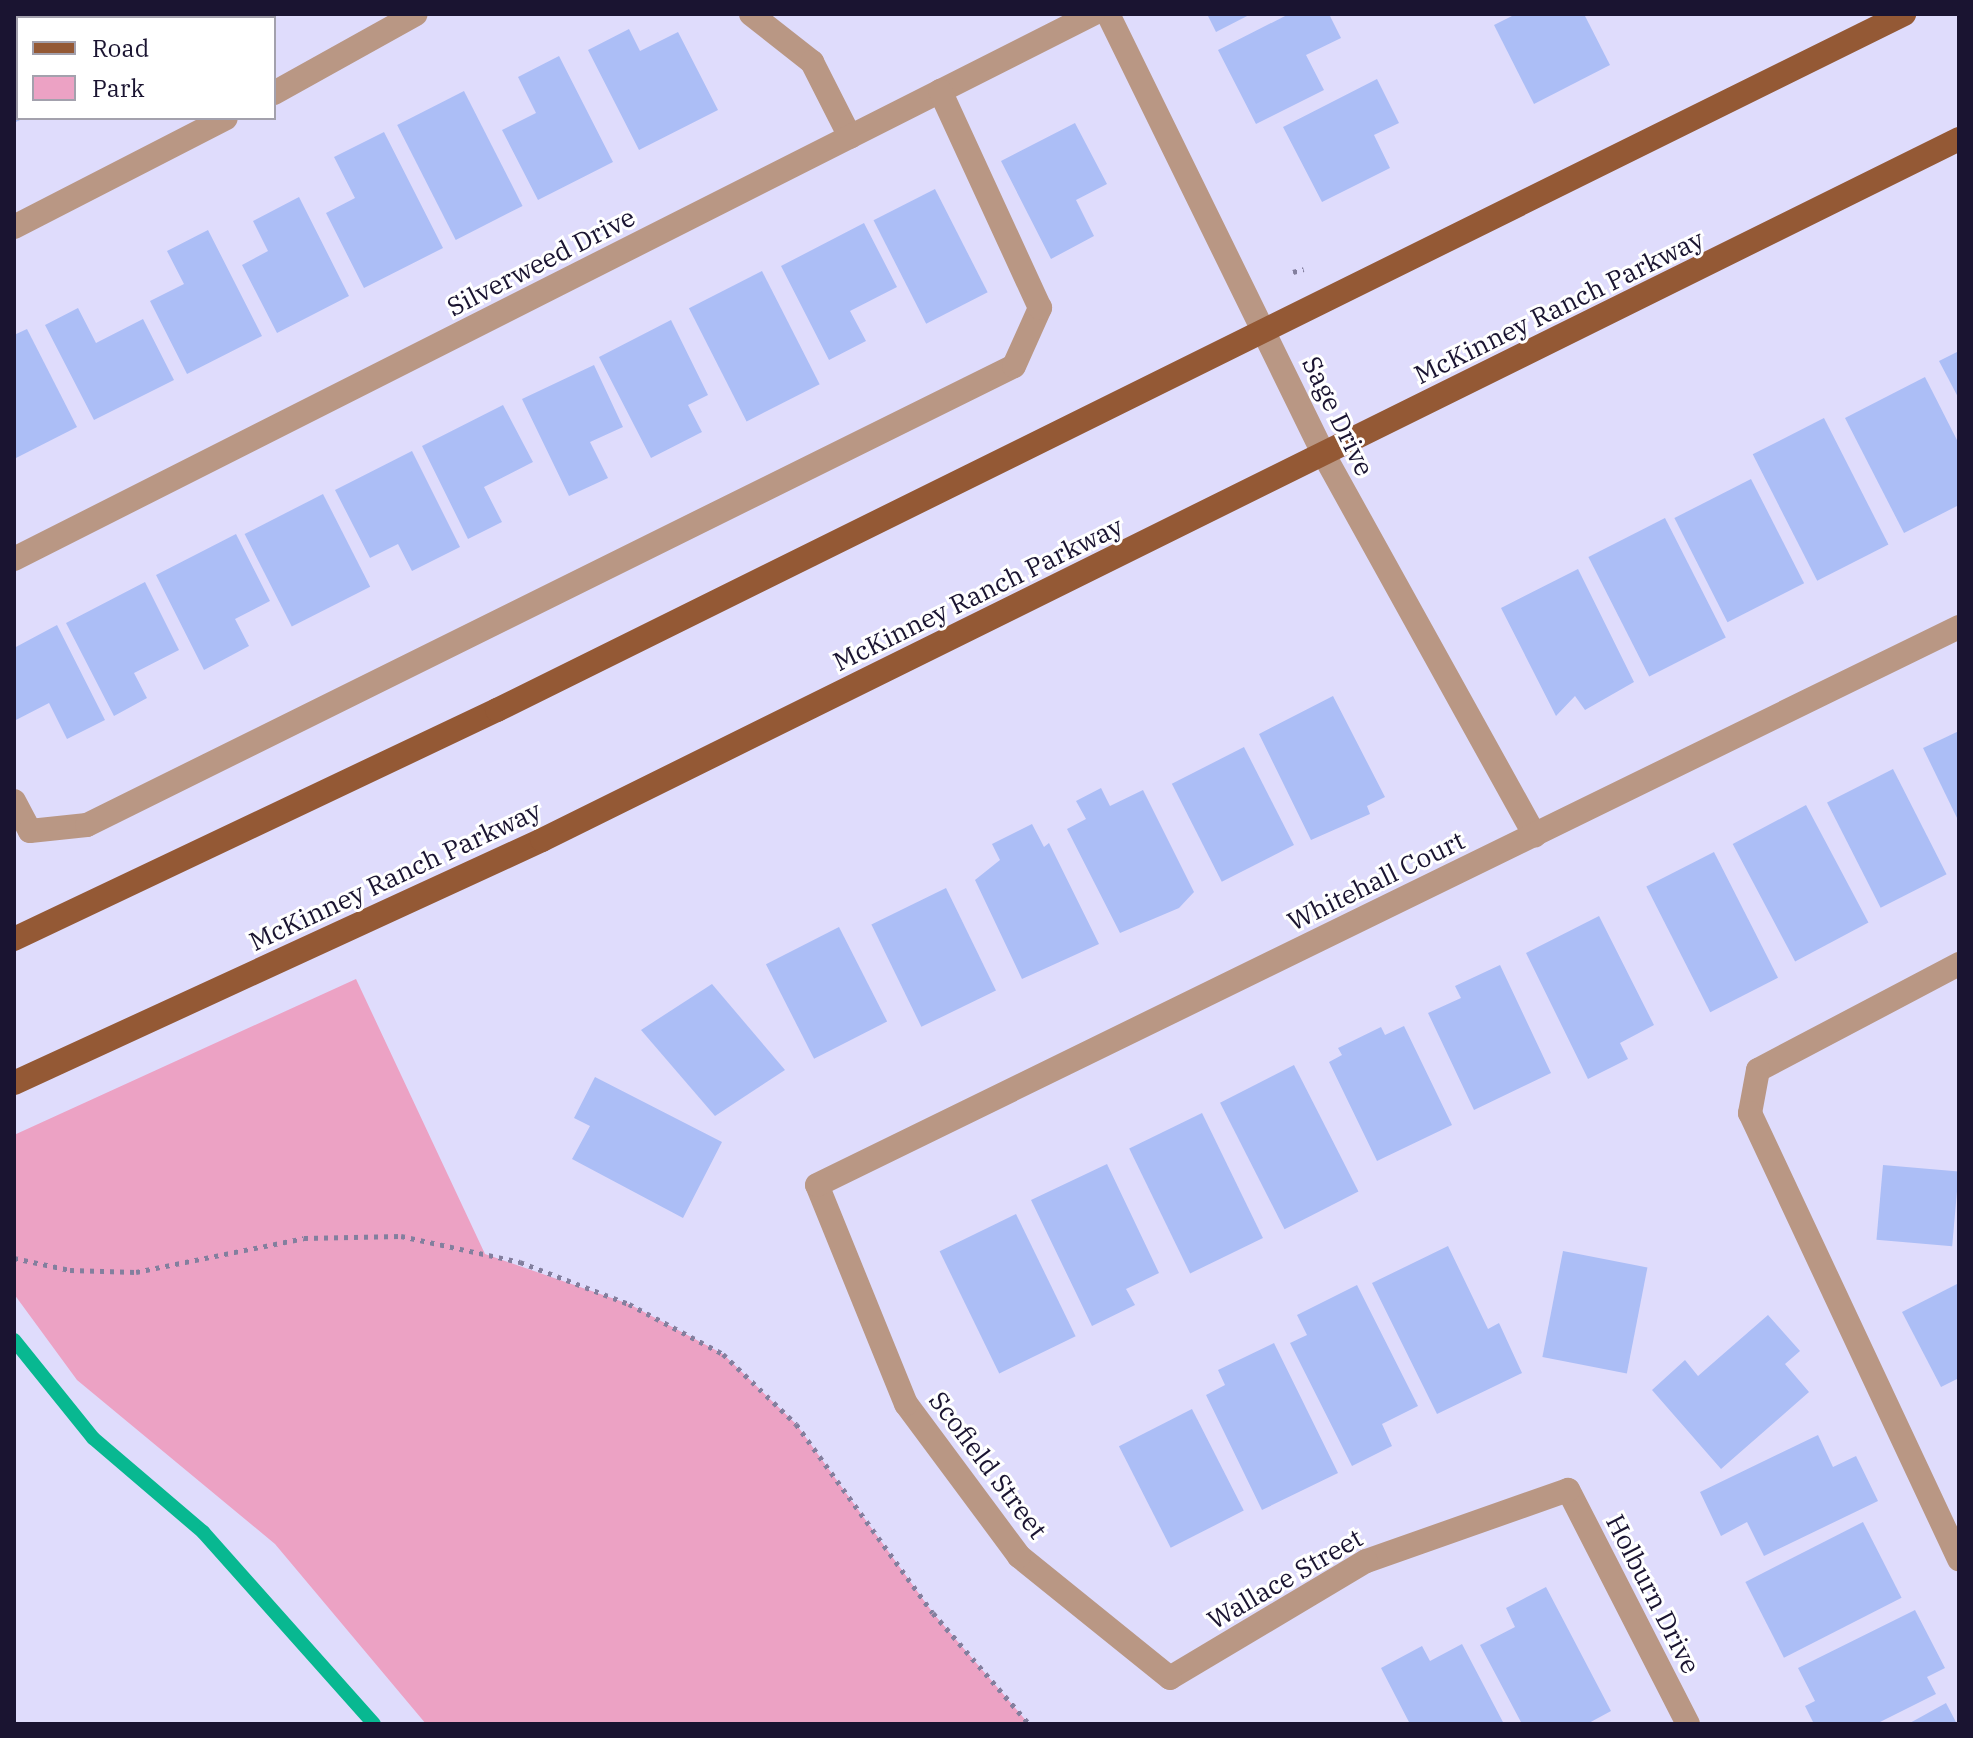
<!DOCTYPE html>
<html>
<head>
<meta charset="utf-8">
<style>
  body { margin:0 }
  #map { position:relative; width:1973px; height:1738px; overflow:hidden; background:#dfdcfc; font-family:"IBM Plex Serif",serif }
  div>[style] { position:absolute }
  .green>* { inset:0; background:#eca2c4 }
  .stream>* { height:14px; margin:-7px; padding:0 7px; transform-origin:7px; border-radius:7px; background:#08b891 }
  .building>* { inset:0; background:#acbef6; transform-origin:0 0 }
  .path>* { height:5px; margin-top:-2.5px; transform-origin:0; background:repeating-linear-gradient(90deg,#837f9e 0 4px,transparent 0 10px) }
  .minor>* { height:24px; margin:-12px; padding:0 12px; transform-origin:12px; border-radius:12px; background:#b99784 }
  .major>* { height:24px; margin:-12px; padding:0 12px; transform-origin:12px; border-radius:12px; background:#945935 }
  span { translate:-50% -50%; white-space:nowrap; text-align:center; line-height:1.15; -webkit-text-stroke:6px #fff; paint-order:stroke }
  .street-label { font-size:26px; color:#1a1431 }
  .frame { position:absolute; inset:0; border:16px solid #1a1431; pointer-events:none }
  .legend { position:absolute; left:16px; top:16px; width:260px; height:104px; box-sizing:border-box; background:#fff; border:2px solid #a3a1ad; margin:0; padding:10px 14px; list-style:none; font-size:24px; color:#1a1431 }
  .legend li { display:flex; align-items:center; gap:16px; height:40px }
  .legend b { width:40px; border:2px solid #a3a1ad }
</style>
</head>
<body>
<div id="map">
  <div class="green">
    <i style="clip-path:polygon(356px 979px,485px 1254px,629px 1304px,723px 1354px,796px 1424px,933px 1613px,1029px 1724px,426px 1724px,275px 1544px,77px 1380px,14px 1294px,14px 1135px)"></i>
  </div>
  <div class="stream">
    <i style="left:14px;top:1340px;width:126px;rotate:51.1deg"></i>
    <i style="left:93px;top:1438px;width:145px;rotate:40.5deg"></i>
    <i style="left:203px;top:1532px;width:257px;rotate:48.3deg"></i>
  </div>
  <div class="building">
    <i style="left:22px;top:14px;width:98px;height:4px"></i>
    <i style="clip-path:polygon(1207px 14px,1251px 14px,1216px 32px)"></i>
    <i style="clip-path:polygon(1289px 14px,1329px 14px,1341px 38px,1306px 55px,1324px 90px,1256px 124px,1218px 50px)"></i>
    <i style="clip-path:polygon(1516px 14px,1584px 14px,1610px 65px,1534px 104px,1494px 25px)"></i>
    <i style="clip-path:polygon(629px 29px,640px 51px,678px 32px,718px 110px,639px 150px,588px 50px)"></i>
    <i style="clip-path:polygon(14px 46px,18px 118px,24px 118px,14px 123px)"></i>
    <i style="clip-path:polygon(559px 56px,613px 162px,538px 200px,502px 130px,536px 113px,518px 77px)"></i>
    <i style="clip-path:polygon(1377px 79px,1399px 123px,1374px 135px,1390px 168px,1322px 202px,1283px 127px)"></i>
    <i style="left:464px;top:91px;width:129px;height:75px;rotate:63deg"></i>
    <i style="clip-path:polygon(1075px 123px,1107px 184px,1076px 200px,1094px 236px,1051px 259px,1001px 161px)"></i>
    <i style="clip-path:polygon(384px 132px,443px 248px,364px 288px,326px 213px,355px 198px,334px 157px)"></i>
    <i style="left:935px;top:189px;width:116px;height:69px;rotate:63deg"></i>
    <i style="clip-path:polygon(299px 197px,349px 296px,277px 333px,242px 265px,268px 251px,253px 221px)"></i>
    <i style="clip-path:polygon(864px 223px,897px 287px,850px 311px,866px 341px,829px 360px,781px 266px)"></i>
    <i style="clip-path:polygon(208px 230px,262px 336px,187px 374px,150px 301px,184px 284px,167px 251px)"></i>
    <i style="left:762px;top:271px;width:127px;height:82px;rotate:63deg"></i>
    <i style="clip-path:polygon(78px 308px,96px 343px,143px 319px,174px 380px,94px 420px,45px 325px)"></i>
    <i style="clip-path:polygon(671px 320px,708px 395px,688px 405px,702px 432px,651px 458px,599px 357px)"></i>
    <i style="clip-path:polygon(27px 329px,77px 427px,14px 459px,14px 335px)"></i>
    <i style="clip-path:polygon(1959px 351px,1959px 399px,1939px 361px)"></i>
    <i style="clip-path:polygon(594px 365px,623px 427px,590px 442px,608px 478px,569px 496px,522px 399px)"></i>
    <i style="clip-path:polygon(1925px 377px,1959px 444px,1959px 505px,1904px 533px,1845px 418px)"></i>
    <i style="clip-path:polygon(503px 405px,533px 462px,484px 487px,502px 522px,468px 539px,422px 446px)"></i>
    <i style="left:1824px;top:418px;width:142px;height:80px;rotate:63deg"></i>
    <i style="clip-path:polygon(412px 451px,460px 547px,412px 571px,398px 544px,370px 558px,335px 490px)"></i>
    <i style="left:1751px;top:479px;width:117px;height:86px;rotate:63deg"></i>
    <i style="left:323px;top:494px;width:104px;height:88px;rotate:63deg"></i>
    <i style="left:1665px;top:518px;width:134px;height:86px;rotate:63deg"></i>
    <i style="clip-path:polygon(236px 534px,270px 601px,235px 619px,249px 646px,204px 670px,156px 575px)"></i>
    <i style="clip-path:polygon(1578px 569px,1634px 682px,1585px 710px,1575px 696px,1556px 716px,1501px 608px)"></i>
    <i style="clip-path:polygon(145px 582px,179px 650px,134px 673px,147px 698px,114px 716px,66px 623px)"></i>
    <i style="clip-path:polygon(57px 625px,105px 720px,67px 739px,49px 703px,14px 721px,14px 648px)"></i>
    <i style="clip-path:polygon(1333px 696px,1385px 797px,1367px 806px,1370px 814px,1311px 840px,1259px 734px)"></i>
    <i style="clip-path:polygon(1959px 731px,1959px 822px,1923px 748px)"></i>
    <i style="left:1244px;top:747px;width:110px;height:81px;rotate:63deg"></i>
    <i style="left:1893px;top:769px;width:118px;height:74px;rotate:63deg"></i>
    <i style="clip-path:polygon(1101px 788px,1110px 806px,1143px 790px,1194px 892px,1179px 908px,1120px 933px,1067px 829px,1086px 819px,1076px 801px)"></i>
    <i style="left:1806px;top:805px;width:133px;height:83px;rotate:62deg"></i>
    <i style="clip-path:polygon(1032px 824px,1044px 847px,1049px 843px,1099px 944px,1022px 979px,975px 880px,1000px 860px,992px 844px)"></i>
    <i style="left:1714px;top:852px;width:141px;height:76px;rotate:63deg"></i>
    <i style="left:946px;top:888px;width:114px;height:83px;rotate:64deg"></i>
    <i style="clip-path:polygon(1599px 916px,1654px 1025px,1620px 1043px,1628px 1059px,1588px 1079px,1526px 953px)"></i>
    <i style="left:839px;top:927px;width:106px;height:82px;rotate:63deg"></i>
    <i style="clip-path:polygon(1500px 965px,1551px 1073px,1474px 1110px,1428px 1013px,1461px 998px,1455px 986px)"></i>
    <i style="clip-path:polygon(712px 984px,785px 1070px,715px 1116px,641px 1030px)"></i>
    <i style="clip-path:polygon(1404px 1026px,1452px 1125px,1377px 1161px,1329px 1062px,1342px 1055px,1338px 1048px,1381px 1027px,1385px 1035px)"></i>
    <i style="left:1294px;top:1065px;width:142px;height:83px;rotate:63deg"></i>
    <i style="clip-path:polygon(595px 1077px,722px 1142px,683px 1218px,572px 1159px,590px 1126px,574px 1118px)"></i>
    <i style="left:1202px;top:1113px;width:139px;height:81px;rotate:64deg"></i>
    <i style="clip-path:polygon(1107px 1164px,1159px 1273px,1126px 1289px,1135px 1305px,1092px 1326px,1031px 1200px)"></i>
    <i style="left:1883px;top:1165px;width:76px;height:75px;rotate:5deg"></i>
    <i style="left:1016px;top:1214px;width:136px;height:85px;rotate:64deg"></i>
    <i style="clip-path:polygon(1448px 1246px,1488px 1329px,1499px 1323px,1522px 1373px,1437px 1414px,1372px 1283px)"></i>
    <i style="left:1563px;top:1251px;width:86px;height:108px;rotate:11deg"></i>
    <i style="clip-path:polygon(1959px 1283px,1959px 1378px,1941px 1387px,1902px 1312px)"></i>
    <i style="clip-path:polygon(1357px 1285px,1418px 1406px,1382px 1424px,1392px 1446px,1352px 1466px,1290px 1343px,1307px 1335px,1297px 1315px)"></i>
    <i style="clip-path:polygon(1768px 1315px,1800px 1351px,1785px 1364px,1809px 1392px,1721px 1469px,1652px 1390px,1685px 1360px,1698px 1376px)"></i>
    <i style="clip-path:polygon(1274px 1343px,1338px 1473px,1262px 1510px,1206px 1395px,1225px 1385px,1218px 1370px)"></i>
    <i style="left:1192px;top:1409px;width:114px;height:82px;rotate:63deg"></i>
    <i style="clip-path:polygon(1818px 1435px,1833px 1467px,1856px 1456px,1878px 1501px,1764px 1556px,1747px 1522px,1721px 1536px,1700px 1492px)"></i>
    <i style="left:1863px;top:1522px;width:85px;height:132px;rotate:63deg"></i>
    <i style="clip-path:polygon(1546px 1587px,1611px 1711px,1587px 1724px,1522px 1724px,1480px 1645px,1515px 1627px,1506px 1608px)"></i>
    <i style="clip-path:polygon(1915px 1610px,1945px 1668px,1927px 1677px,1936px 1694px,1876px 1724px,1814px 1724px,1805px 1706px,1815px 1701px,1798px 1668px)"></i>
    <i style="clip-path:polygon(1462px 1644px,1504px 1724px,1410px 1724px,1381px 1668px,1422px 1646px,1430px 1661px)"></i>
    <i style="clip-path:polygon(1946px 1703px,1957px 1724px,1908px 1724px)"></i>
  </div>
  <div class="path">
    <i style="left:1293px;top:272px;width:11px;rotate:-15deg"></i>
    <i style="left:14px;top:1258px;width:57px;rotate:12.1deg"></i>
    <i style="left:70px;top:1270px;width:66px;rotate:1.7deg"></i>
    <i style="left:136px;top:1272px;width:171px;rotate:-11.4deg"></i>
    <i style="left:304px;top:1238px;width:97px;rotate:-1.2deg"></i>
    <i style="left:401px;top:1236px;width:122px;rotate:12.3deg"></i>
    <i style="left:520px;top:1262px;width:117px;rotate:21.1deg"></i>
    <i style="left:629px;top:1304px;width:106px;rotate:28deg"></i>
    <i style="left:723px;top:1354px;width:101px;rotate:43.8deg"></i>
    <i style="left:796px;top:1424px;width:233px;rotate:54.1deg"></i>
    <i style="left:933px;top:1613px;width:147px;rotate:49.1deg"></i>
  </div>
  <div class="minor">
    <i style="left:751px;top:14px;width:78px;rotate:38.2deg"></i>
    <i style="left:812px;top:62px;width:84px;rotate:63.1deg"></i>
    <i style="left:1108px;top:14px;width:491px;rotate:63.9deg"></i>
    <i style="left:1324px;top:455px;width:435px;rotate:61deg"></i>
    <i style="left:274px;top:93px;width:162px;rotate:-29.1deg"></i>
    <i style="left:14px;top:227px;width:238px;rotate:-27.2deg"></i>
    <i style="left:14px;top:559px;width:1209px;rotate:-26.8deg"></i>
    <i style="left:14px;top:801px;width:34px;rotate:62deg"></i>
    <i style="left:30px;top:831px;width:57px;rotate:-6deg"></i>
    <i style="left:87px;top:825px;width:1034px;rotate:-26.34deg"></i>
    <i style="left:1014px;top:366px;width:64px;rotate:-65.9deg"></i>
    <i style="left:1040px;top:308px;width:239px;rotate:-114.7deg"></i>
    <i style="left:1959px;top:964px;width:227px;rotate:152.2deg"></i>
    <i style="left:1758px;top:1070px;width:44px;rotate:100.5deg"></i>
    <i style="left:1750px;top:1113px;width:493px;rotate:64.9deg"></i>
    <i style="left:1688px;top:1724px;width:263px;rotate:-117.1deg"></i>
    <i style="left:1568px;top:1490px;width:214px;rotate:160.6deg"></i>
    <i style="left:1366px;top:1561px;width:228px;rotate:149.2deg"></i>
    <i style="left:1170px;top:1678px;width:194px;rotate:-141.1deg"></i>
    <i style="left:1019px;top:1556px;width:189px;rotate:-126.6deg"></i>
    <i style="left:906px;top:1404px;width:236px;rotate:-112.1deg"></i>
    <i style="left:817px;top:1185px;width:1271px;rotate:-26.04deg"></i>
  </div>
  <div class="major">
    <i style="left:14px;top:939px;width:535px;rotate:-25.37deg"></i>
    <i style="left:497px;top:710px;width:1570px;rotate:-26.32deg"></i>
    <i style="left:14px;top:1083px;width:581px;rotate:-24.71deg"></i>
    <i style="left:542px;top:840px;width:1581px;rotate:-26.32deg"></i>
  </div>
  <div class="street-label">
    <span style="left:541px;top:262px;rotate:-27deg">Silverweed Drive</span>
    <span style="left:1559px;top:307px;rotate:-26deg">McKinney Ranch Parkway</span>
    <span style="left:1338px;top:416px;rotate:64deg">Sage Drive</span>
    <span style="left:978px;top:594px;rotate:-26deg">McKinney Ranch Parkway</span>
    <span style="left:395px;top:876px;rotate:-25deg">McKinney Ranch Parkway</span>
    <span style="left:1376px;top:881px;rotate:-26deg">Whitehall Court</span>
    <span style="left:988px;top:1465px;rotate:53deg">Scofield Street</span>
    <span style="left:1285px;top:1579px;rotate:-30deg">Wallace Street</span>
    <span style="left:1653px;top:1594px;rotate:63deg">Holburn Drive</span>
  </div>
  <div class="frame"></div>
  <ul class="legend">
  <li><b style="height:10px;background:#945935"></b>Road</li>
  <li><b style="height:22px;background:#eca2c4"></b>Park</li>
  </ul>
</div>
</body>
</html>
